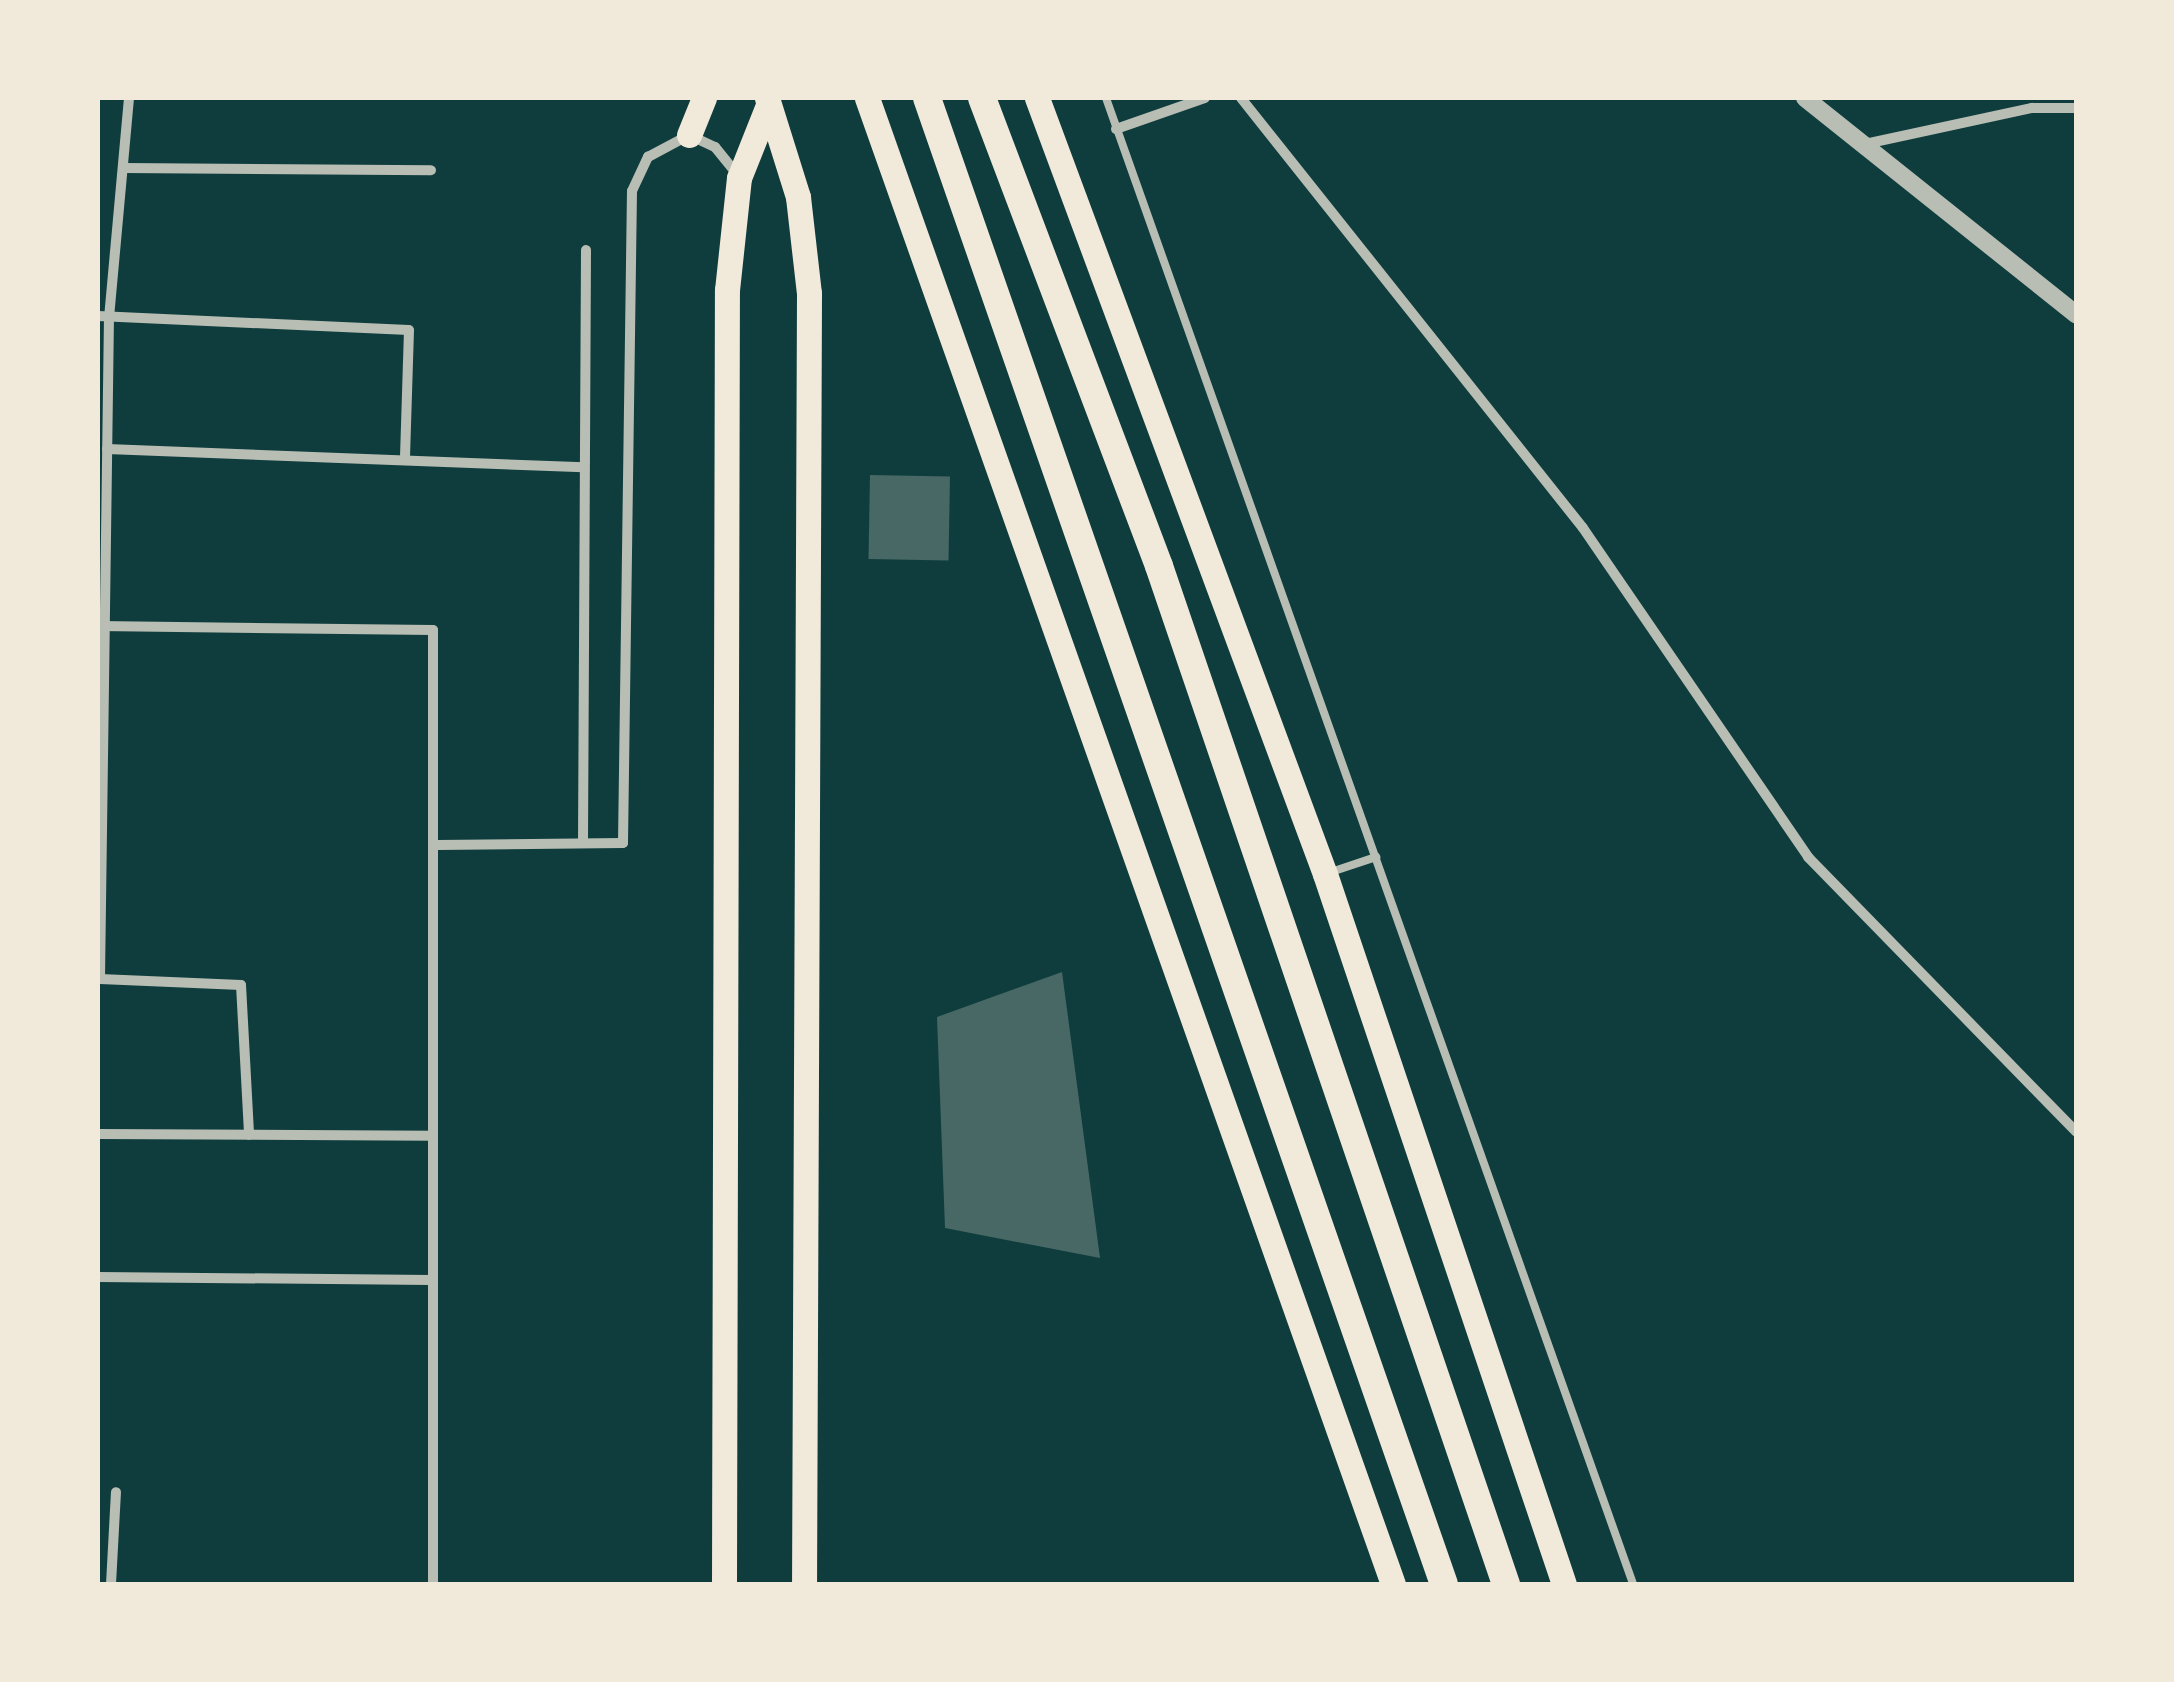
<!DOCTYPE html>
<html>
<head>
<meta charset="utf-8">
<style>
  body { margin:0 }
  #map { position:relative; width:2174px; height:1682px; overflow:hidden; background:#0f3d3e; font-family:"IBM Plex Sans",sans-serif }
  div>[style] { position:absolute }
  .building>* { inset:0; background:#486865; transform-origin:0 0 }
  .service>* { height:8px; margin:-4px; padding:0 4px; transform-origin:4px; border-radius:4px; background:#b8beb3 }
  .minor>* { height:10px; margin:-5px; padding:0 5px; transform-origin:5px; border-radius:5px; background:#b8beb3 }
  .tertiary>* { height:18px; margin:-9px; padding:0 9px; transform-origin:9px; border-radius:9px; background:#b8beb3 }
  .primary>* { height:25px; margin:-12.5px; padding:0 12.5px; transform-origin:12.5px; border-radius:12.5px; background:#f1e9da }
  .trunk>* { height:28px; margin:-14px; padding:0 14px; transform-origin:14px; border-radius:14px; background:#f1e9da }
  span { translate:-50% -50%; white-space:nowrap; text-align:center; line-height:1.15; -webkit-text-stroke:8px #f1e9da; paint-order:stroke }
  .frame { position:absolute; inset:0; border:100px solid #f1e9da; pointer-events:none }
</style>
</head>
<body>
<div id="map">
  <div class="building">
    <i style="left:870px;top:475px;width:80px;height:84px;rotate:1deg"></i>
    <i style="clip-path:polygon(1062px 972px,1100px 1258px,945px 1228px,937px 1017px)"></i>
  </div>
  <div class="service">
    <i style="left:1106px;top:98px;width:1577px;rotate:70.47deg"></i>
    <i style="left:1328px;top:873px;width:51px;rotate:-18.4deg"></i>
  </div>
  <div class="minor">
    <i style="left:129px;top:98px;width:219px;rotate:95.2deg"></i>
    <i style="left:109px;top:316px;width:663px;rotate:90.78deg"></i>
    <i style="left:100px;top:979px;width:141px;rotate:2.4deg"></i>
    <i style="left:241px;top:985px;width:150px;rotate:86.9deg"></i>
    <i style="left:1241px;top:98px;width:549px;rotate:51.5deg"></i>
    <i style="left:1583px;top:528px;width:399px;rotate:55.6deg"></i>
    <i style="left:1808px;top:857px;width:384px;rotate:45.7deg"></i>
    <i style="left:1116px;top:129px;width:94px;rotate:-19.2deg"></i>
    <i style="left:1865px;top:144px;width:171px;rotate:-12.2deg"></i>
    <i style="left:2032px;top:108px;width:44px"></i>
    <i style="left:123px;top:168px;width:308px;rotate:0.4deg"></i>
    <i style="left:98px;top:316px;width:311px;rotate:2.6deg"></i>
    <i style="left:409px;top:330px;width:127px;rotate:91.8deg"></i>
    <i style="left:107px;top:449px;width:477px;rotate:2.2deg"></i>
    <i style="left:98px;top:626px;width:335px;rotate:0.7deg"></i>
    <i style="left:433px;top:630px;width:954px;rotate:90deg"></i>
    <i style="left:583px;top:843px;width:593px;rotate:-89.71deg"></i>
    <i style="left:438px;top:845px;width:185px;rotate:-0.6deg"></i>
    <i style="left:623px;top:843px;width:652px;rotate:-89.21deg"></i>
    <i style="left:632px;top:191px;width:38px;rotate:-65deg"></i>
    <i style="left:648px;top:157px;width:47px;rotate:-28.2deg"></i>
    <i style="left:689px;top:135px;width:29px;rotate:25deg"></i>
    <i style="left:715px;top:147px;width:33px;rotate:51deg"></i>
    <i style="left:98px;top:1134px;width:335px;rotate:0.3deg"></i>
    <i style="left:98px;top:1277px;width:333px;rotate:0.5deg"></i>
    <i style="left:111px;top:1584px;width:92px;rotate:-86.9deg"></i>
  </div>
  <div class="tertiary">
    <i style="left:1805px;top:98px;width:347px;rotate:38.6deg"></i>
  </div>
  <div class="primary">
    <i style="left:767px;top:98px;width:104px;rotate:72.6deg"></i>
    <i style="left:798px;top:197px;width:97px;rotate:83.5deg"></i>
    <i style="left:809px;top:293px;width:1291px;rotate:90.22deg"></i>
    <i style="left:867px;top:98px;width:1576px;rotate:70.51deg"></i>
    <i style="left:1037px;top:98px;width:828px;rotate:69.64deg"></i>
    <i style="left:1325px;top:874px;width:749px;rotate:71.4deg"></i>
    <i style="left:689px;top:135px;width:40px;rotate:-68deg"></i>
    <i style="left:724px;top:1584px;width:1294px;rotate:-89.87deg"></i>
    <i style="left:727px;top:290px;width:113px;rotate:-83.9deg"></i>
    <i style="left:739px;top:178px;width:79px;rotate:-68.3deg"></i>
  </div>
  <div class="trunk">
    <i style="left:927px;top:98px;width:1573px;rotate:70.82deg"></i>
    <i style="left:982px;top:98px;width:500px;rotate:69.28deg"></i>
    <i style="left:1159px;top:566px;width:1076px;rotate:71.18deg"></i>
  </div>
  <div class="frame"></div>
</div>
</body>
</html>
